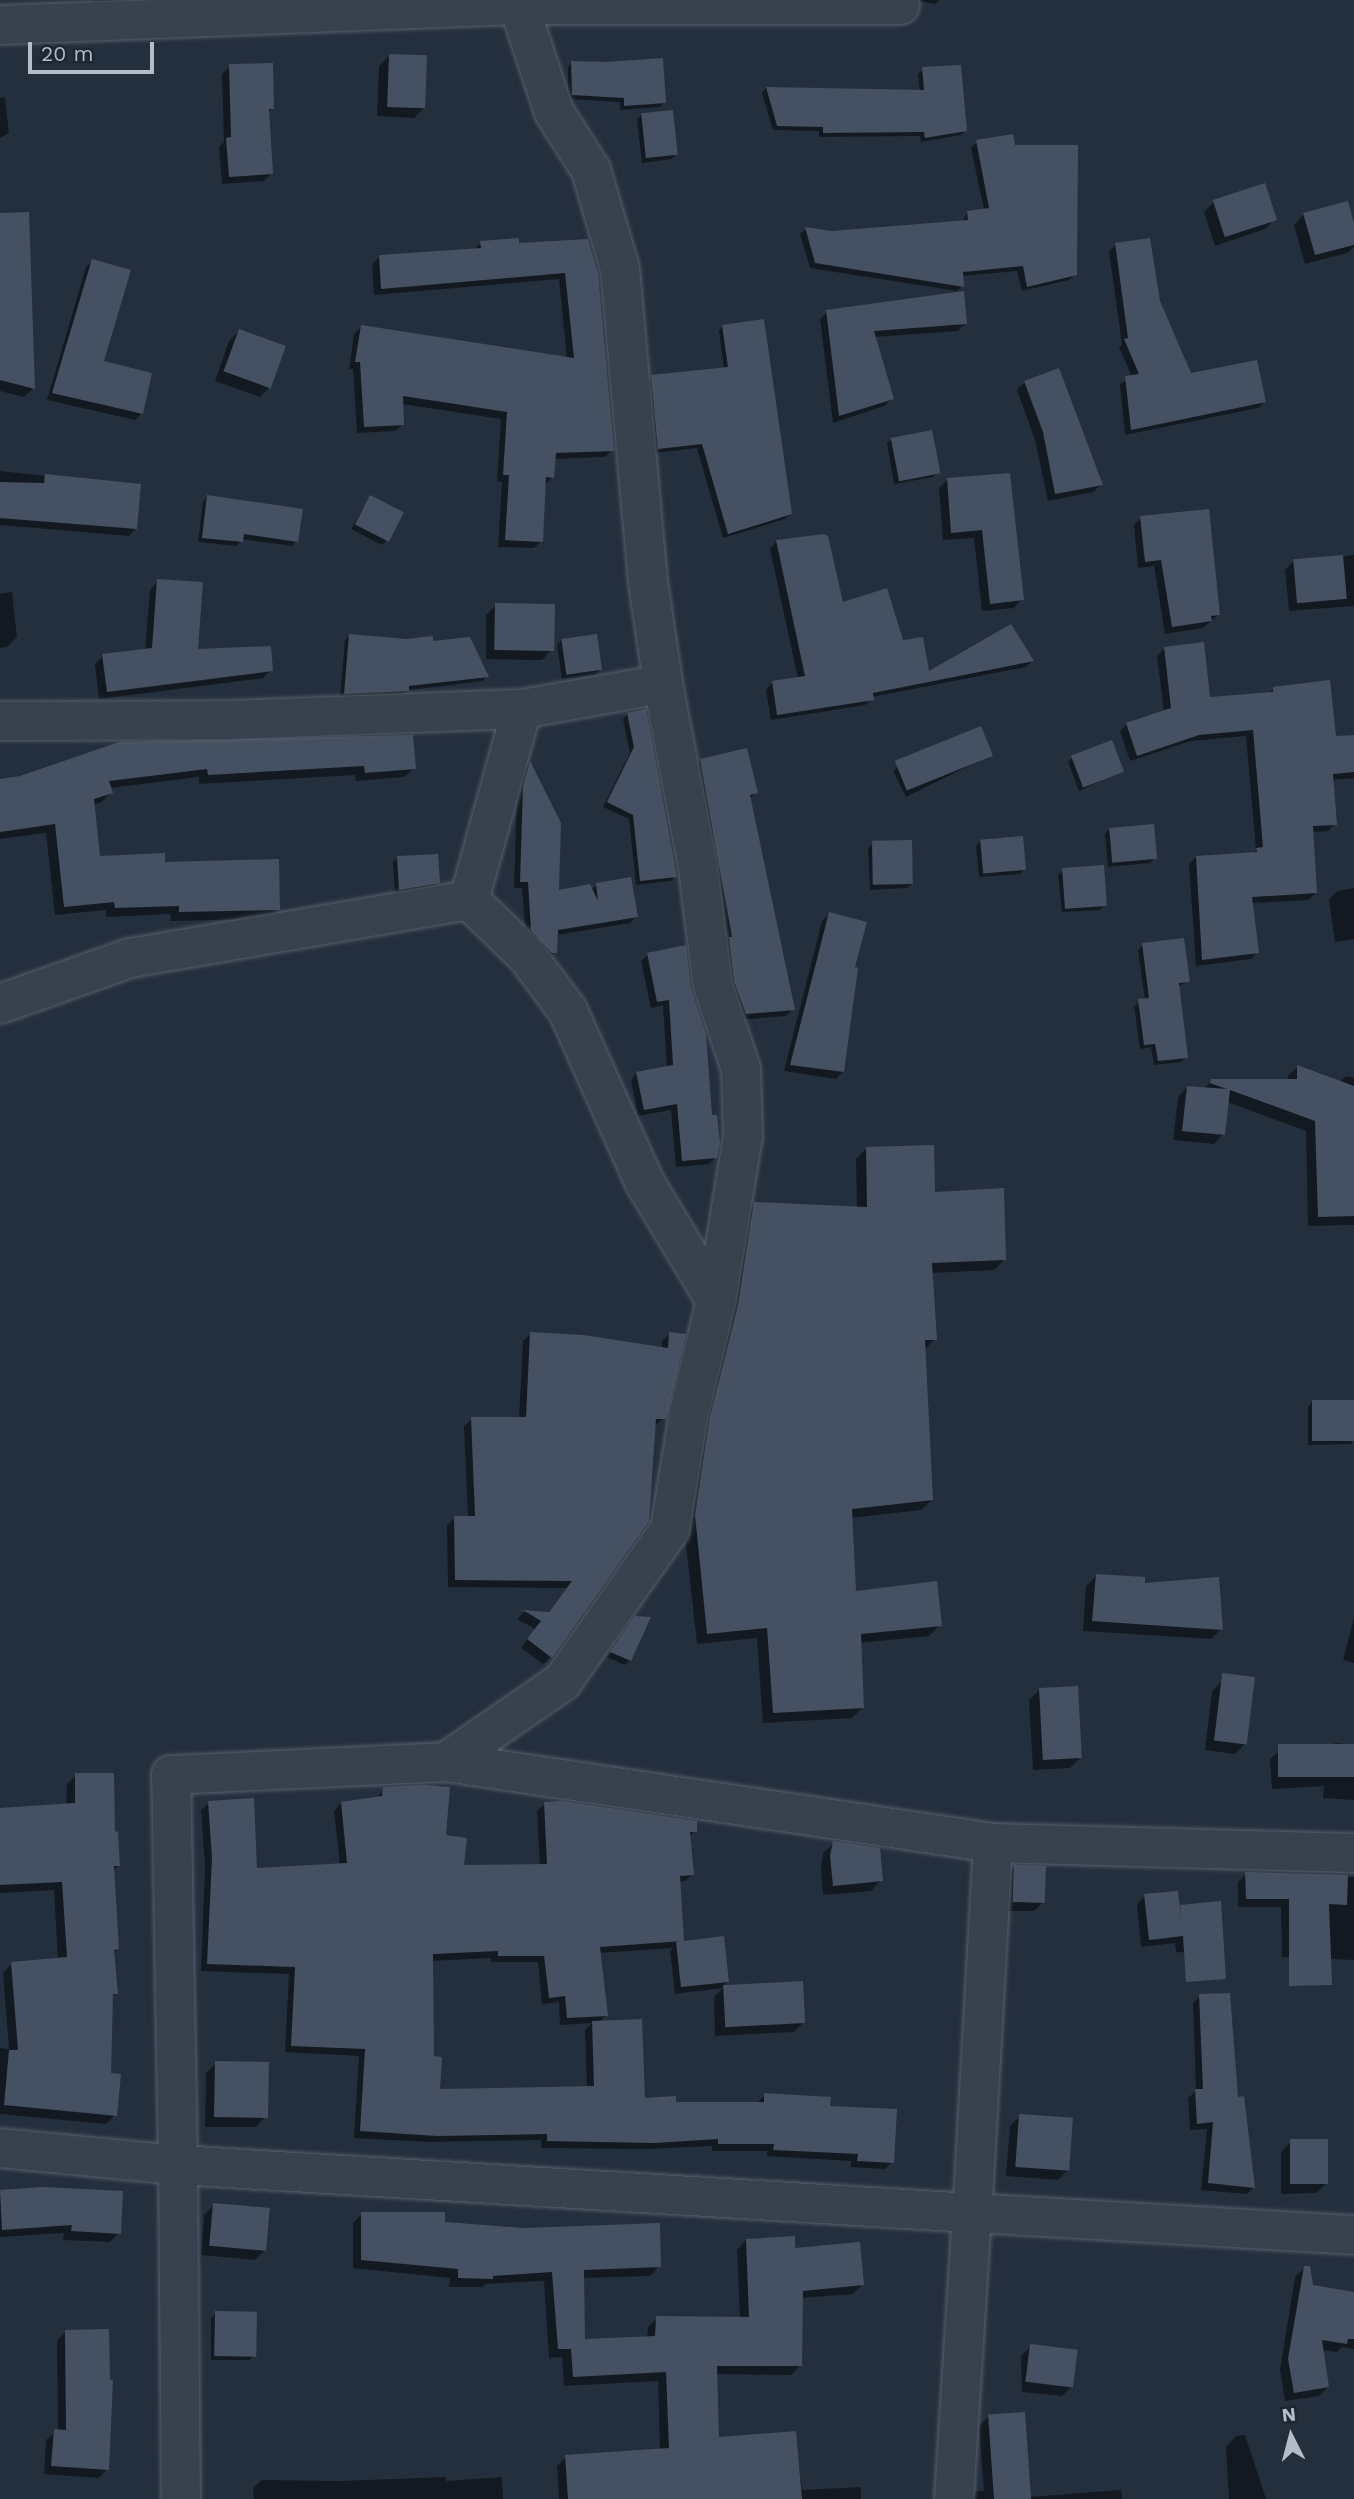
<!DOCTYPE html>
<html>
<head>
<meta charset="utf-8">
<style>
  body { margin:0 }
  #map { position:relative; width:1354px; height:2499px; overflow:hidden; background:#242f3e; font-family:"Work Sans",sans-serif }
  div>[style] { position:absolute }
  .shadow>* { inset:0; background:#0007 }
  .building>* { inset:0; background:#455162; transform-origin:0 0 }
  .roads { filter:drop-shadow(0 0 2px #565f6c) drop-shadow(0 0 2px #565f6c) }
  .minor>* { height:38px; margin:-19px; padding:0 19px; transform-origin:19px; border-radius:19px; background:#38414e }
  span { translate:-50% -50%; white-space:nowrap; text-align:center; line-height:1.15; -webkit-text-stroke:5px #1d2633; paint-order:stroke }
  .north { position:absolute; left:1256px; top:2401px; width:70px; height:70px; -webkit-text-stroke:5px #1d2633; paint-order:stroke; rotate:354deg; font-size:19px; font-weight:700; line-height:28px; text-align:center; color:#b4bcc9 }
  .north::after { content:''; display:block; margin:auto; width:24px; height:32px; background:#b4bcc9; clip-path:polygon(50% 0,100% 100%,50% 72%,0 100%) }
  .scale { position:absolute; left:28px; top:42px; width:126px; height:32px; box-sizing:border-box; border:4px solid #b4bcc9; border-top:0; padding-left:9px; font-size:21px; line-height:24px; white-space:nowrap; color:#b4bcc9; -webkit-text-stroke:5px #1d2633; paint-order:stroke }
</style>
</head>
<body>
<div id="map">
  <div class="shadow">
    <i style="clip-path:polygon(91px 0,136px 0,92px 5px)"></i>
    <i style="clip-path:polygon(912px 0,940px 0,935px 4px)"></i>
    <i style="clip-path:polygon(389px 56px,424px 108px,414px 118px,377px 116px,379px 66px)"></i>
    <i style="clip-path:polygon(572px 62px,664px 102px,660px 107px,620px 110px,620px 102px,568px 99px,568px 67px)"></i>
    <i style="clip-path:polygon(230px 66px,273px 108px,267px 114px,271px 174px,264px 181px,222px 184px,219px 147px,224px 142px,222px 74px)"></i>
    <i style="clip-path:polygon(923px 69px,965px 131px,961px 135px,921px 142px,920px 136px,819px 137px,819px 131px,773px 130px,762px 93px,766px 88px,920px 92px,918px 74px)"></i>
    <i style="clip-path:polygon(5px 97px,9px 133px,0 138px,0 98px)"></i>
    <i style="clip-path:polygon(641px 115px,676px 154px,672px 159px,642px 163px,637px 119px)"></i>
    <i style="clip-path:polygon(977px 142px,1013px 147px,1075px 274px,1069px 280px,1022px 291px,1017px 271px,962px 276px,962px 286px,957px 291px,810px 268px,800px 234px,806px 229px,832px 233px,962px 222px,967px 213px,984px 210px,971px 148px)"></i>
    <i style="clip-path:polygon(1214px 202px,1275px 219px,1265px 229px,1215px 246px,1204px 212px)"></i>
    <i style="clip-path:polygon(1304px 214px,1354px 230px,1354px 247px,1347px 253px,1305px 264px,1294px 225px)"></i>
    <i style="clip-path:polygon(587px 240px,612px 450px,605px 457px,554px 459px,553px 477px,545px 484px,541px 541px,534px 548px,498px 547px,502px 482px,497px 481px,501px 419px,402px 404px,403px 424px,395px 431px,357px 433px,353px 369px,349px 369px,354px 334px,361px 327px,567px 359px,559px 279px,374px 295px,372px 264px,379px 257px,473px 250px,481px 243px,518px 244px)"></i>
    <i style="clip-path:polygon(1116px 245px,1158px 301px,1190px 375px,1264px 402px,1258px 408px,1125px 435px,1120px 384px,1132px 377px,1119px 347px,1122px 344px,1109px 251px)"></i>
    <i style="clip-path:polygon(93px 261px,101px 363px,142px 413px,135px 420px,47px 400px,86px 267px)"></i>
    <i style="clip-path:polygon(827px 312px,965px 324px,958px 331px,874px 337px,892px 399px,884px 406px,833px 423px,820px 319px)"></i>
    <i style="clip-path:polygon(0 325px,34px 388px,24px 397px,0 391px)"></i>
    <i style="clip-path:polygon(723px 326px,790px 514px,785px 519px,723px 538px,697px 448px,654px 453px,648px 381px,652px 377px,724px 369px,719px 331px)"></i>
    <i style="clip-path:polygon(239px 331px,270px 387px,260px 397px,215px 381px,229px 341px)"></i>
    <i style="clip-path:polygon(1025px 382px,1101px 485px,1093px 492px,1048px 501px,1035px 440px,1017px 390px)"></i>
    <i style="clip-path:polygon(892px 439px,938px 472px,933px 477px,894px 484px,887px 443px)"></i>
    <i style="clip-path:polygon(0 471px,139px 486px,135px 529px,129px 536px,0 525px)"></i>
    <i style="clip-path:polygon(1009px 475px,1022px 599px,1014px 608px,982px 611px,974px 538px,943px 540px,939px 488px,947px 480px)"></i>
    <i style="clip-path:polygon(207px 497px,297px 541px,292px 546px,242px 539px,237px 546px,198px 542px,203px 502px)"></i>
    <i style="clip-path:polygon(370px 497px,387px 540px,382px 545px,351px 529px)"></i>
    <i style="clip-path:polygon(1141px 518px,1218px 615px,1203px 628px,1165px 634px,1154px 566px,1138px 568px,1134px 525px)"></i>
    <i style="clip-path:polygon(824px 536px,841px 604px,927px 673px,1032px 661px,1026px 667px,872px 697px,865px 705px,771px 720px,766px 690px,772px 683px,798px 679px,770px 549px,776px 542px)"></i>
    <i style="clip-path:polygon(1354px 555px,1354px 606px,1289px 611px,1285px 570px,1293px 562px)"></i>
    <i style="clip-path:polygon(158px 581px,196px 651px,271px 670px,263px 678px,99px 699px,95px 664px,103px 656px,145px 650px,150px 590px)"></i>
    <i style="clip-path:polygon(12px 592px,17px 637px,7px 647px,0 648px,0 594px)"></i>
    <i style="clip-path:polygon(496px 605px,552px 649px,542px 660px,486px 659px,486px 615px)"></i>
    <i style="clip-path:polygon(349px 636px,432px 643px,487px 676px,483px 681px,409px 690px,403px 695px,340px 698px,345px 640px)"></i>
    <i style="clip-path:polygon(562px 640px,600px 670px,595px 675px,562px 679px,557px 645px)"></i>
    <i style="clip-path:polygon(1164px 649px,1209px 699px,1269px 694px,1273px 689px,1335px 738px,1354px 737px,1354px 778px,1332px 780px,1335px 824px,1328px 831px,1312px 832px,1316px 893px,1309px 900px,1251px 903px,1257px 952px,1251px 959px,1196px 966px,1189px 864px,1196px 857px,1253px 854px,1256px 850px,1246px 736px,1191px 741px,1130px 761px,1120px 731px,1127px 724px,1164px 712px,1157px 656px)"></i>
    <i style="clip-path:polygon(628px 714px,675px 876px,671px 881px,636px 885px,629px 819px,603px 807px,630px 753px,623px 719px)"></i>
    <i style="clip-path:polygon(119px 744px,414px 768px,404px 777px,356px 781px,355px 775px,199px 784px,199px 777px,110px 788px,111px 792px,102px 802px,92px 805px,98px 858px,164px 864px,278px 909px,269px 919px,171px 921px,170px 914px,106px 917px,106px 910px,55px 915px,46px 833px,0 839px,0 781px,20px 778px)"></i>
    <i style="clip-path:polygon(991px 755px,906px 797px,893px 771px,898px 767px)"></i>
    <i style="clip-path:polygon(1072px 758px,1122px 771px,1079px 791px,1068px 762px)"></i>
    <i style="clip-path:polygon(700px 761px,756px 793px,749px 799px,793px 1009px,786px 1016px,739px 1020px,693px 768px)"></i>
    <i style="clip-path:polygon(530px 764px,557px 892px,591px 890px,597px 885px,637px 916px,630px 923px,556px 935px,555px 952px,549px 959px,526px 937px,522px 888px,514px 888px,517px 795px,524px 770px)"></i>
    <i style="clip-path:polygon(1109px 830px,1155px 858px,1150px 863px,1108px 867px,1105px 834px)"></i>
    <i style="clip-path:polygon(981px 841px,1025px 869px,1020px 874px,979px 877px,976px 846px)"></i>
    <i style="clip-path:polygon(873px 843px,912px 884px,907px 888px,870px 890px,868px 848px)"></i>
    <i style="clip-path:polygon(398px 858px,438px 882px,434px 887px,395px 893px,393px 862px)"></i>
    <i style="clip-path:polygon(1063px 871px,1105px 905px,1100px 910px,1062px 912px,1058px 875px)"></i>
    <i style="clip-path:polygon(1354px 888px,1354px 939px,1335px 942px,1329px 899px,1337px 891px)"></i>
    <i style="clip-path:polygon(830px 914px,853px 968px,843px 1072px,836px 1079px,784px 1071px,822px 921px)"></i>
    <i style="clip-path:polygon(1143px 945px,1188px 981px,1178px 987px,1186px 1057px,1181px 1062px,1154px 1065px,1151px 1047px,1140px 1049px,1134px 1006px,1145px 1000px,1138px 950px)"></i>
    <i style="clip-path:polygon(684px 947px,716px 1157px,709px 1164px,676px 1167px,671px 1110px,638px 1116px,631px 1080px,637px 1073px,667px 1068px,663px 1005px,651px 1008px,641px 961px,648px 954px)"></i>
    <i style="clip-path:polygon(1297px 1067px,1339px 1082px,1346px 1076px,1354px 1078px,1354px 1225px,1308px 1226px,1306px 1131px,1227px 1102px,1223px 1134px,1214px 1144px,1173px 1140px,1178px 1097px,1187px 1087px,1204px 1089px,1212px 1081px,1288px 1081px,1288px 1076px)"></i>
    <i style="clip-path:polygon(867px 1148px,933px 1193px,1005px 1259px,994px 1270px,931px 1273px,935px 1339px,924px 1350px,932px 1500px,921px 1510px,851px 1518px,855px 1593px,940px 1625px,929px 1636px,860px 1643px,863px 1707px,852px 1718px,763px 1723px,757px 1638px,697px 1644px,684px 1527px,744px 1215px,755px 1204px,857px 1208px,856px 1159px)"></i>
    <i style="clip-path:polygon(531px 1334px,662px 1349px,662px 1341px,670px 1334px,664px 1418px,654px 1426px,551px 1657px,543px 1664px,521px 1648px,535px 1629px,517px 1619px,524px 1612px,548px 1613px,567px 1588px,448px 1587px,447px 1526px,454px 1518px,468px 1518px,464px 1426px,472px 1419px,519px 1419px,523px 1341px)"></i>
    <i style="clip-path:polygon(1354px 1401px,1352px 1444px,1308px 1445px,1308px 1407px,1312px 1402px)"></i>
    <i style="clip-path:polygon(1096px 1576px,1221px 1629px,1211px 1639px,1083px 1631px,1086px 1586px)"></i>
    <i style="clip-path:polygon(1354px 1618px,1354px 1663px,1343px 1660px)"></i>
    <i style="clip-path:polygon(631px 1623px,630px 1660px,625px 1665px,607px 1657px)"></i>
    <i style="clip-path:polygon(1222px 1681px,1245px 1744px,1235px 1754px,1205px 1750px,1212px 1691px)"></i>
    <i style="clip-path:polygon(1039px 1690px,1080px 1758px,1070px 1768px,1033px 1770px,1029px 1700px)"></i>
    <i style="clip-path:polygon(1335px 1743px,1354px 1745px,1354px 1800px,1323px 1798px,1324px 1786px,1272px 1789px,1270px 1759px,1279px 1751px,1331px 1747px)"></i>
    <i style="clip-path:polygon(76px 1775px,113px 1833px,119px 1865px,113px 1871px,117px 1949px,112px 1954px,116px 1993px,111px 1998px,109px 2074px,115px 2115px,106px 2124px,0 2114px,0 2048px,9px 2049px,3px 1973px,11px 1964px,58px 1960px,54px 1890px,0 1893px,0 1809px,66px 1806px,67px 1784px)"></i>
    <i style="clip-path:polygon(evenodd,384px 1789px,444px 1837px,462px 1867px,540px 1866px,537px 1811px,545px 1804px,695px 1831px,689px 1837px,693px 1874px,685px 1881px,678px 1882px,683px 1943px,728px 1981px,722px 1987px,801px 1983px,804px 2022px,794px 2032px,715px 2036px,714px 1997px,723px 1988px,675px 1994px,670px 1951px,673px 1948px,599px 1953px,606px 2015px,599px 2022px,643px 2100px,674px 2104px,758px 2102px,765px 2095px,829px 2108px,892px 2162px,885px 2169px,851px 2167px,851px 2161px,767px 2156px,767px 2151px,712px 2151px,712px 2146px,646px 2149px,541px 2148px,541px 2140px,429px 2142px,354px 2138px,359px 2056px,285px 2052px,289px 1974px,201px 1971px,205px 1866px,201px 1810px,209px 1803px,256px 1870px,340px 1865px,334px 1811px,341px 1803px,376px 1799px,384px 1789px,491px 1958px,491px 1962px,538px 1962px,542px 2004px,559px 2002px,560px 2025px,592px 2023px,585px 2030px,587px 2087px,438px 2091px,432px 2058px,431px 1961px,491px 1958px)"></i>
    <i style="clip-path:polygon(834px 1843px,881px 1880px,871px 1891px,823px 1895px,821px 1868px,823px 1853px)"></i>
    <i style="clip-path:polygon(1014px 1867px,1044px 1901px,1034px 1911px,1002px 1911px,1004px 1877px)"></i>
    <i style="clip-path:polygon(1246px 1874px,1354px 1877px,1354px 1960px,1282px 1957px,1281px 1907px,1238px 1907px,1238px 1882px)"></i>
    <i style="clip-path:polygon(1145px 1896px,1179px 1910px,1181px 1907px,1214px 1954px,1176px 1952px,1175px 1943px,1141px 1947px,1137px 1904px)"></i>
    <i style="clip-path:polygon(1200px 1996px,1254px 2187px,1247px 2194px,1201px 2190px,1207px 2129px,1190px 2130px,1188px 2098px,1196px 2091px,1193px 2003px)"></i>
    <i style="clip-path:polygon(216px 2063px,266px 2116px,256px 2127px,205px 2127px,206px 2073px)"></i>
    <i style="clip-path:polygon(1020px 2116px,1068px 2170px,1058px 2180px,1006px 2176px,1010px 2126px)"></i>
    <i style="clip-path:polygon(1291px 2142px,1327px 2183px,1316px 2193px,1281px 2194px,1281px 2152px)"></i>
    <i style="clip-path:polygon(44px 2188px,119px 2233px,110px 2242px,63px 2240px,64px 2233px,0 2237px,0 2191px)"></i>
    <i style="clip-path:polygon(214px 2205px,265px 2250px,255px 2260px,201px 2255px,204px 2215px)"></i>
    <i style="clip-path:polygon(362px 2214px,443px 2224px,659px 2266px,650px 2276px,582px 2278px,583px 2341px,647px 2339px,648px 2327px,657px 2318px,740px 2319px,737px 2250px,746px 2240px,794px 2250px,862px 2285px,853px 2294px,801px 2298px,800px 2366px,791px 2375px,715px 2374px,718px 2439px,795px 2433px,802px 2490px,861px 2487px,861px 2499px,559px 2499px,557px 2466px,566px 2457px,660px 2450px,658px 2381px,564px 2386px,562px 2357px,549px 2358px,544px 2281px,485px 2284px,482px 2287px,449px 2287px,450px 2278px,353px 2268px,353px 2223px)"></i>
    <i style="clip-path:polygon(1304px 2268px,1311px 2286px,1354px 2293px,1354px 2349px,1342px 2347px,1337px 2352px,1322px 2350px,1328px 2387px,1319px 2396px,1285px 2401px,1280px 2370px,1295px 2277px)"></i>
    <i style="clip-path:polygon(216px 2313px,254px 2355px,250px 2360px,211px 2360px,211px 2318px)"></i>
    <i style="clip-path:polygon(66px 2332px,109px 2381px,107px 2469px,99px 2478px,44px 2474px,46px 2440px,58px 2431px,57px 2340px)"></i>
    <i style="clip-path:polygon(1031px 2346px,1072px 2386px,1062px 2396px,1022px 2392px,1021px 2356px)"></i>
    <i style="clip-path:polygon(989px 2416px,1029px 2497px,1121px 2490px,1122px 2499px,969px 2499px,977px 2491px,984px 2491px,979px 2426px)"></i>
    <i style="clip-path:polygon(1245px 2435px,1266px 2499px,1229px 2499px,1226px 2447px,1236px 2436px)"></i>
    <i style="clip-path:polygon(446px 2477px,446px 2481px,502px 2477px,503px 2499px,254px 2499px,253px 2488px,262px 2480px,340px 2481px)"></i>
  </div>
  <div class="building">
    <i style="left:389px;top:54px;width:38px;height:53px;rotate:2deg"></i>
    <i style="clip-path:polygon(663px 58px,666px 103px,624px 106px,624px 98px,572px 95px,571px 61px,605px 62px)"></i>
    <i style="clip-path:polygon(273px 63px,274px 109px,269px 109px,273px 174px,229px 177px,226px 138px,231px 137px,229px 64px)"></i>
    <i style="clip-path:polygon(961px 65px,967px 131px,925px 138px,924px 132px,823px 133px,823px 127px,777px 126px,766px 87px,924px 90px,922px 67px)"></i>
    <i style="left:673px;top:110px;width:45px;height:32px;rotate:84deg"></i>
    <i style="clip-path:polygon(1013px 134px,1015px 145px,1078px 145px,1077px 275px,1027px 287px,1023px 266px,963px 272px,964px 287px,815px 263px,805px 227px,832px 231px,968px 220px,967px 211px,989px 208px,976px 140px)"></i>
    <i style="left:1265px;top:183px;width:39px;height:55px;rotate:72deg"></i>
    <i style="clip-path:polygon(1348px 201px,1354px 223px,1354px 245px,1315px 255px,1303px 213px)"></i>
    <i style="clip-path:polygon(29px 212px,35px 389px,0 380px,0 213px)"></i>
    <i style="clip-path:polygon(519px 238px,519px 243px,588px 239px,598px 273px,614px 451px,556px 453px,554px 478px,546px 477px,543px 542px,505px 540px,509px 475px,503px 475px,507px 412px,403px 396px,404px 425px,364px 427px,360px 362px,355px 362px,361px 325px,574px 358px,565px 273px,381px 289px,379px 255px,481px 248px,480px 241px)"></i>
    <i style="clip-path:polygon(1150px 238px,1160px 301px,1191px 373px,1257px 360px,1266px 402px,1131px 430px,1125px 376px,1139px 374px,1124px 339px,1128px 338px,1115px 243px)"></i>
    <i style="clip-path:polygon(92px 259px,131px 270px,104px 361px,152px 373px,143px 414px,52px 393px)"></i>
    <i style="clip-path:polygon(964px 291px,967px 324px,874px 331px,894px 399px,839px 416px,826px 310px)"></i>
    <i style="clip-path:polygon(764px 319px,792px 514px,728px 534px,702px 444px,658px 449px,651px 375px,728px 367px,722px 325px)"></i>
    <i style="left:239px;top:329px;width:50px;height:45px;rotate:20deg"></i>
    <i style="clip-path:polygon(1059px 368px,1103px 485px,1055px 494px,1043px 432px,1024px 381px)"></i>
    <i style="left:932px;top:430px;width:44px;height:42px;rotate:79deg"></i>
    <i style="clip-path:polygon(1010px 473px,1024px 600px,990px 604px,982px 530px,951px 533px,947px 478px)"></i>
    <i style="clip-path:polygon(45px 474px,141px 484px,137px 529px,0 518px,0 482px,44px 483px)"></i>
    <i style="clip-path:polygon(207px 495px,303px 509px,298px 542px,244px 534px,243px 542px,202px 538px)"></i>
    <i style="left:370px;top:495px;width:38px;height:33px;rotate:27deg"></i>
    <i style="clip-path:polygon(1209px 509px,1220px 615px,1211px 616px,1212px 621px,1172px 627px,1161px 560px,1145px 562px,1140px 516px)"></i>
    <i style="clip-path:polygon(824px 534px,828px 536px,843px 602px,887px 588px,903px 640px,923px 637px,929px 671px,1011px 624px,1034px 661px,873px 693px,874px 700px,777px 715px,772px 681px,805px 676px,776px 540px)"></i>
    <i style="left:1343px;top:555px;width:44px;height:50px;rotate:85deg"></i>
    <i style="clip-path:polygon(157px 579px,203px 582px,198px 649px,271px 646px,273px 671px,107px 692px,102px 654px,152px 648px)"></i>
    <i style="left:495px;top:603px;width:60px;height:47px;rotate:1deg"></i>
    <i style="clip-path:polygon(349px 634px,406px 639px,433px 636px,433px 641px,470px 637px,489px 677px,409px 686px,409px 691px,344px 694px)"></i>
    <i style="left:597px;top:634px;width:36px;height:36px;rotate:82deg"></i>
    <i style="clip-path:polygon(1204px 642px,1210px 697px,1273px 692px,1273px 687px,1330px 680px,1336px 736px,1354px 735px,1354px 772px,1333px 774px,1337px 825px,1313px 826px,1317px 893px,1252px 897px,1259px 953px,1202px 960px,1196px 856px,1257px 852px,1256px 848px,1263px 847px,1253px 730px,1199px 735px,1137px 756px,1126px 723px,1171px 708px,1164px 647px)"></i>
    <i style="clip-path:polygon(646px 709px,677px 877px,640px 881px,633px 815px,607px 802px,634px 747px,627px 713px)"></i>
    <i style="left:981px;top:726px;width:32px;height:93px;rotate:68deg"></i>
    <i style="clip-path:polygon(413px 735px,416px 769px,365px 773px,364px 766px,208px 775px,207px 769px,109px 781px,113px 793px,94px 799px,100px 856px,165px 853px,165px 862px,279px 859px,280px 910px,179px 912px,179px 906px,115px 908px,114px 902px,64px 907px,55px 824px,0 832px,0 779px,20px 776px,119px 742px)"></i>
    <i style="left:1112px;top:740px;width:34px;height:44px;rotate:69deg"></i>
    <i style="clip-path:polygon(747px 748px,758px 793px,750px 795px,795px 1010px,746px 1014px,734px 981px,729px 937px,732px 937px,700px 759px)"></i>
    <i style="clip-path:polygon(530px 761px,561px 823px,559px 890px,590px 884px,598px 901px,596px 883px,631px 877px,638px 917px,558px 930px,557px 953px,552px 953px,531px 930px,528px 882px,520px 882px,523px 787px)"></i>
    <i style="left:1154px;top:824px;width:35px;height:45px;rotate:85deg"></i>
    <i style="left:1023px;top:836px;width:34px;height:43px;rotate:85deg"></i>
    <i style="left:912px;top:840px;width:44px;height:40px;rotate:89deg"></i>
    <i style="clip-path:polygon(438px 854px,440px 883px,399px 890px,397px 856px)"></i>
    <i style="left:1104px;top:865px;width:41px;height:42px;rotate:86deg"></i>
    <i style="clip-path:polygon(829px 912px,867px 922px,855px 967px,858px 968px,844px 1072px,790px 1065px)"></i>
    <i style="clip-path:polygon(1184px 938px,1190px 982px,1179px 983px,1188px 1058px,1158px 1061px,1155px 1044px,1144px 1045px,1138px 999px,1149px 998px,1142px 943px)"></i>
    <i style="clip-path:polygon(686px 945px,691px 989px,706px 1034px,712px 1115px,717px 1115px,720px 1143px,717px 1158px,682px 1161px,677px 1104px,644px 1110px,636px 1072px,673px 1065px,669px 1000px,657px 1002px,647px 953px)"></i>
    <i style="clip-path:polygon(1297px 1065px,1354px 1086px,1354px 1216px,1318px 1217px,1315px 1121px,1230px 1090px,1225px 1135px,1182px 1131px,1187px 1086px,1227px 1089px,1210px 1083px,1211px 1079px,1297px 1079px)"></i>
    <i style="clip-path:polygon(934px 1145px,935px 1192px,1004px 1188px,1006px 1260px,932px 1263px,937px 1340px,925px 1340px,933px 1500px,852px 1509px,856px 1591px,937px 1581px,942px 1626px,861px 1634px,864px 1708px,773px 1713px,767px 1628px,707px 1634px,695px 1515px,710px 1417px,738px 1305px,754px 1202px,867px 1207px,866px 1147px)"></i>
    <i style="clip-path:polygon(530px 1332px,583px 1335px,668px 1348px,669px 1332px,686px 1334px,666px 1419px,656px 1419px,649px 1521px,552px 1658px,527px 1639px,541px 1621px,523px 1610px,549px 1612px,572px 1581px,455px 1580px,454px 1516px,475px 1516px,471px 1417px,526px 1417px)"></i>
    <i style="left:1312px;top:1400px;width:42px;height:41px"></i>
    <i style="clip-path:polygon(1096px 1574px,1145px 1577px,1145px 1583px,1219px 1577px,1223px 1630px,1092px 1621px)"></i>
    <i style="clip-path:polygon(635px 1616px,651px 1617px,631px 1661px,610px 1652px)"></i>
    <i style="left:1255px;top:1677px;width:68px;height:33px;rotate:97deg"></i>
    <i style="left:1078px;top:1686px;width:72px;height:39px;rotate:87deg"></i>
    <i style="left:1354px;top:1744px;width:33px;height:76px;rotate:90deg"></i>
    <i style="clip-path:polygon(75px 1773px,114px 1773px,115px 1832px,118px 1831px,120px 1866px,114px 1866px,119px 1949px,114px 1950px,118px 1994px,113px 1994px,111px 2073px,121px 2074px,117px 2116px,4px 2105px,9px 2050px,18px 2050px,11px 1962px,67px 1957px,62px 1882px,0 1885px,0 1808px,75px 1803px)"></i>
    <i style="clip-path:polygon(423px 1785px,450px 1787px,446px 1835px,467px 1838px,464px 1865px,547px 1864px,544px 1802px,562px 1801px,697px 1821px,697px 1832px,690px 1832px,694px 1875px,680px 1876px,684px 1941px,724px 1936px,729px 1982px,681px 1987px,676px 1942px,682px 1941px,600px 1947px,608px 2016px,567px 2018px,565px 1996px,549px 1998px,544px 1956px,498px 1956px,498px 1951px,433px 1954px,434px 2056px,442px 2057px,440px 2089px,594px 2086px,592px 2021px,642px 2019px,645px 2098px,676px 2096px,676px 2102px,764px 2102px,764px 2093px,831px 2097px,830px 2106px,897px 2109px,894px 2163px,857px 2161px,858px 2154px,773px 2150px,774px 2144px,718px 2144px,718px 2139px,654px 2143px,547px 2141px,547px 2134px,437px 2136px,360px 2131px,365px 2049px,291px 2046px,295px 1967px,207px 1964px,212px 1858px,208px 1801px,254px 1798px,257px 1868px,347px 1863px,341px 1802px,382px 1796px,383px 1787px)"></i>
    <i style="clip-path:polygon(833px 1841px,880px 1848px,883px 1881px,833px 1886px,830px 1856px)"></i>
    <i style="left:1014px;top:1865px;width:32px;height:37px;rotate:2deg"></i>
    <i style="clip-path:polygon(1245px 1872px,1348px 1875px,1347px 1905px,1329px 1904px,1332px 1985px,1289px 1986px,1289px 1899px,1246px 1899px)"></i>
    <i style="clip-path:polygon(1178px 1891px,1181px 1919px,1180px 1905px,1221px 1901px,1226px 1979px,1186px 1982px,1183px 1936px,1149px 1940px,1144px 1894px)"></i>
    <i style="left:803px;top:1981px;width:42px;height:80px;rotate:87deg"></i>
    <i style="clip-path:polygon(1230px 1993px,1238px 2097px,1244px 2096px,1255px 2188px,1208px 2183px,1213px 2122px,1197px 2124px,1195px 2089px,1203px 2089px,1199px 1994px)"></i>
    <i style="left:215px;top:2061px;width:54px;height:56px;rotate:1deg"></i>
    <i style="left:1019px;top:2114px;width:54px;height:53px;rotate:4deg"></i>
    <i style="left:1328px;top:2139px;width:45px;height:38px;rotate:90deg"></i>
    <i style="clip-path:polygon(44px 2187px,123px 2191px,121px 2234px,71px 2231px,72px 2225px,2px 2230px,0 2190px)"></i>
    <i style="left:213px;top:2203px;width:57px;height:43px;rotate:5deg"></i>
    <i style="clip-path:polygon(361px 2212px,445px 2212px,445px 2222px,524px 2228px,660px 2223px,661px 2267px,584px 2270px,585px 2339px,655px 2336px,656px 2316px,749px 2317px,746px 2239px,795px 2236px,795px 2248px,860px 2242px,864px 2285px,803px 2291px,802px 2366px,717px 2366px,719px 2437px,796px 2431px,802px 2499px,568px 2499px,565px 2455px,669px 2448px,666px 2372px,573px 2377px,571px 2349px,558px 2349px,552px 2272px,493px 2276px,493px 2279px,458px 2278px,458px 2269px,361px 2260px)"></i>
    <i style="clip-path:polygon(1304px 2266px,1310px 2266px,1313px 2285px,1354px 2292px,1354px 2339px,1348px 2339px,1347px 2344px,1322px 2340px,1329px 2387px,1294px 2393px,1288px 2359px)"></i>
    <i style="left:215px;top:2311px;width:42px;height:45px;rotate:1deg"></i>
    <i style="clip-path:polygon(109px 2329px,110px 2380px,113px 2380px,109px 2470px,51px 2466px,54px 2429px,66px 2430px,65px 2330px)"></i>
    <i style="left:1030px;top:2344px;width:48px;height:38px;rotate:7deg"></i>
    <i style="left:1025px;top:2412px;width:87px;height:37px;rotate:86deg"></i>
  </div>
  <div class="roads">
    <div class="minor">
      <i style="left:517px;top:0;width:118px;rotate:71.7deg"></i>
      <i style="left:554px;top:112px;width:69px;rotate:57.5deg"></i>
      <i style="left:591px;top:170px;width:103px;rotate:73.7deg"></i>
      <i style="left:620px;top:269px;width:314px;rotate:84.9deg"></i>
      <i style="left:648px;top:582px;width:103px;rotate:81.6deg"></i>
      <i style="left:0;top:25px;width:517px;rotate:-2.22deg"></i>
      <i style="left:517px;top:5px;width:383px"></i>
      <i style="left:0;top:721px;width:232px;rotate:-0.2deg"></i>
      <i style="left:232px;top:720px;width:290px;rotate:-2.2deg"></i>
      <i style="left:522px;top:709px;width:143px;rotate:-10.1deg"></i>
      <i style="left:663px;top:684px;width:187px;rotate:79.2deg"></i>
      <i style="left:698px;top:868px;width:119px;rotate:82.8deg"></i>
      <i style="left:713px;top:986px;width:88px;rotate:71.4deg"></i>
      <i style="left:741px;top:1069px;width:67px;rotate:88.3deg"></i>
      <i style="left:743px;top:1136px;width:167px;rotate:99.3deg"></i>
      <i style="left:716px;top:1301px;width:115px;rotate:103.6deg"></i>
      <i style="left:689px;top:1413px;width:118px;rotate:99.3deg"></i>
      <i style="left:670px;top:1529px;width:187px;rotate:125.2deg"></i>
      <i style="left:562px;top:1682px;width:141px;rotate:145.4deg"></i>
      <i style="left:469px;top:900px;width:81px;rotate:44deg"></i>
      <i style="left:527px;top:956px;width:69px;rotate:53.3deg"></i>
      <i style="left:568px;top:1011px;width:188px;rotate:65.9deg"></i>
      <i style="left:645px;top:1183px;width:138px;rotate:59deg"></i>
      <i style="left:0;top:1004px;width:138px;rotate:-19.5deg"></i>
      <i style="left:130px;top:958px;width:344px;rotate:-9.7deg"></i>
      <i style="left:469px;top:900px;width:198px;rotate:-74.5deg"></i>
      <i style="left:1354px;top:1853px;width:361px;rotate:-178.4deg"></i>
      <i style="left:993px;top:1843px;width:371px;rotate:93.2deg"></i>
      <i style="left:972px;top:2213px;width:383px;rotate:3.3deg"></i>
      <i style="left:0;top:2148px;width:179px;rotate:5.5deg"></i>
      <i style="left:178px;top:2165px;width:334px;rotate:89.5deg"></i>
      <i style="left:954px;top:2499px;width:287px;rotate:-86.4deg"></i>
      <i style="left:972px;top:2213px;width:795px;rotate:-176.54deg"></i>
      <i style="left:178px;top:2165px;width:390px;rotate:-91deg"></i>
      <i style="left:171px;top:1775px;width:275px;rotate:-2.7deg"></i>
      <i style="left:446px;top:1762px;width:553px;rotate:8.42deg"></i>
    </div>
  </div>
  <div class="north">N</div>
  <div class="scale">20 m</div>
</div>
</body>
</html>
